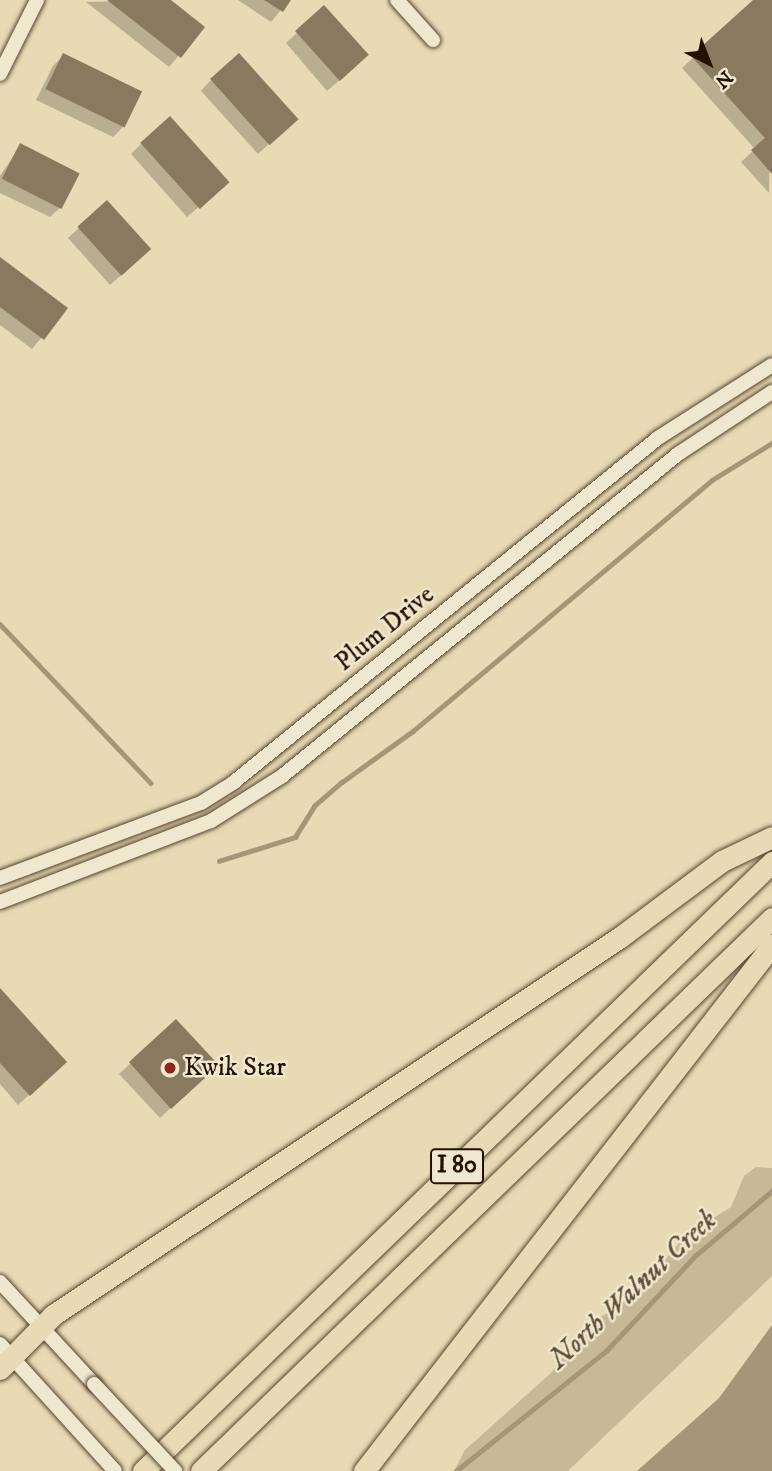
<!DOCTYPE html>
<html>
<head>
<meta charset="utf-8">
<style>
  body { margin:0 }
  #map { position:relative; width:772px; height:1471px; overflow:hidden; background:#e8dab5; font-family:"IM FELL DW Pica",serif }
  div>[style] { position:absolute }
  .green>* { inset:0; background:#c7b896 }
  .water>* { inset:0; background:#a59678 }
  .shadow>* { inset:0; background:#0003 }
  .stream>* { height:4.5px; margin:-2.25px; padding:0 2.25px; transform-origin:2.25px; border-radius:2.25px; background:#a59678 }
  .building>* { inset:0; background:#897a5f; transform-origin:0 0 }
  .roads { filter:drop-shadow(0 0 2px #54442e) drop-shadow(0 0 2px #54442e) }
  .minor>* { height:14px; margin:-7px; padding:0 7px; transform-origin:7px; border-radius:7px; background:#f0e7cf }
  .highway>* { height:21px; margin:-10.5px; padding:0 10.5px; transform-origin:10.5px; border-radius:10.5px; background:#e8dab5 }
  .bridges { filter:drop-shadow(0 0 2px #54442e) drop-shadow(0 0 2px #54442e) }
  .minor-bridge>* { height:14px; margin:-7px; padding:0 7px; transform-origin:7px; border-radius:7px; background:#f0e7cf }
  .dots>* { width:19px; height:19px; translate:-50% -50%; box-sizing:border-box; border:4px solid #f0e7cf; border-radius:50% }
  span { translate:-50% -50%; white-space:nowrap; text-align:center; line-height:1.15; -webkit-text-stroke:5px #f0e7cf; paint-order:stroke }
  .shield-label span { padding:2px 5px; background:#f0e7cf; border:2px solid; border-radius:5px; -webkit-text-stroke-width:0 }
  .shield-label { font-size:24px; color:#231201; font-weight:700 }
  .street-label { font-size:26px; color:#231201 }
  .poi-label { font-size:26px; color:#231201 }
  .left { translate:0 -50%; text-align:left }
  .water-label { font-size:28px; color:#5e4d37; font-style:italic }
  .north { position:absolute; left:674px; top:28px; width:70px; height:70px; -webkit-text-stroke:5px #f0e7cf; paint-order:stroke; rotate:138deg; font-size:19px; font-weight:700; line-height:28px; text-align:center; color:#231201 }
  .north::after { content:''; display:block; margin:auto; width:24px; height:32px; background:#231201; clip-path:polygon(50% 0,100% 100%,50% 72%,0 100%) }
</style>
</head>
<body>
<div id="map">
  <div class="green">
    <i style="clip-path:polygon(756px 1167px,772px 1168px,772px 1276px,568px 1471px,454px 1471px,465px 1450px,551px 1373px,586px 1327px,638px 1292px,686px 1235px,731px 1207px,744px 1176px)"></i>
  </div>
  <div class="water">
    <i style="clip-path:polygon(772px 1325px,772px 1471px,637px 1471px,719px 1398px)"></i>
  </div>
  <div class="shadow">
    <i style="clip-path:polygon(168px 0,203px 27px,169px 67px,86px 2px)"></i>
    <i style="clip-path:polygon(238px 0,289px 0,271px 22px)"></i>
    <i style="clip-path:polygon(756px 0,772px 0,769px 193px,741px 162px,755px 149px,682px 68px)"></i>
    <i style="clip-path:polygon(324px 8px,356px 66px,327px 91px,286px 43px)"></i>
    <i style="clip-path:polygon(63px 56px,123px 127px,113px 137px,36px 100px,53px 66px)"></i>
    <i style="clip-path:polygon(211px 80px,285px 129px,258px 154px,201px 91px)"></i>
    <i style="clip-path:polygon(141px 144px,216px 192px,187px 217px,131px 154px)"></i>
    <i style="clip-path:polygon(20px 146px,61px 207px,50px 217px,0 193px,0 176px)"></i>
    <i style="clip-path:polygon(107px 202px,138px 260px,110px 285px,68px 238px)"></i>
    <i style="clip-path:polygon(0 260px,65px 309px,32px 349px,0 325px)"></i>
    <i style="clip-path:polygon(0 1000px,54px 1072px,18px 1105px,0 1084px)"></i>
    <i style="clip-path:polygon(176px 1021px,199px 1074px,192px 1088px,160px 1118px,119px 1074px)"></i>
  </div>
  <div class="stream">
    <i style="left:0;top:624px;width:219px;rotate:46.5deg"></i>
    <i style="left:219px;top:861px;width:80px;rotate:-17.5deg"></i>
    <i style="left:295px;top:837px;width:36px;rotate:-58deg"></i>
    <i style="left:314px;top:806px;width:37px;rotate:-41deg"></i>
    <i style="left:342px;top:782px;width:87px;rotate:-35.7deg"></i>
    <i style="left:413px;top:731px;width:390px;rotate:-40deg"></i>
    <i style="left:712px;top:480px;width:70px;rotate:-31.7deg"></i>
    <i style="left:456px;top:1471px;width:192px;rotate:-38.7deg"></i>
    <i style="left:606px;top:1351px;width:130px;rotate:-46.9deg"></i>
    <i style="left:695px;top:1256px;width:101px;rotate:-40.2deg"></i>
  </div>
  <div class="building">
    <i style="clip-path:polygon(107px 0,171px 0,205px 27px,181px 58px)"></i>
    <i style="clip-path:polygon(264px 0,291px 0,283px 12px)"></i>
    <i style="clip-path:polygon(753px 0,772px 0,772px 174px,751px 150px,765px 138px,691px 56px)"></i>
    <i style="left:324px;top:5px;width:67px;height:39px;rotate:48deg"></i>
    <i style="left:63px;top:53px;width:88px;height:40px;rotate:26deg"></i>
    <i style="left:239px;top:53px;width:89px;height:39px;rotate:48deg"></i>
    <i style="left:170px;top:116px;width:89px;height:40px;rotate:48deg"></i>
    <i style="left:20px;top:143px;width:67px;height:40px;rotate:27deg"></i>
    <i style="left:107px;top:200px;width:66px;height:40px;rotate:48deg"></i>
    <i style="clip-path:polygon(0 257px,68px 308px,44px 340px,0 307px)"></i>
    <i style="clip-path:polygon(0 988px,67px 1062px,30px 1096px,0 1063px)"></i>
    <i style="clip-path:polygon(176px 1019px,215px 1061px,201px 1073px,205px 1078px,171px 1109px,129px 1062px)"></i>
  </div>
  <div class="roads">
    <div class="minor">
      <i style="left:397px;top:0;width:54px;rotate:48deg"></i>
      <i style="left:0;top:74px;width:83px;rotate:-63.4deg"></i>
      <i style="left:0;top:878px;width:215px;rotate:-20.5deg"></i>
      <i style="left:201px;top:803px;width:39px;rotate:-32deg"></i>
      <i style="left:234px;top:782px;width:546px;rotate:-39.05deg"></i>
      <i style="left:658px;top:438px;width:135px;rotate:-32.6deg"></i>
      <i style="left:0;top:902px;width:226px;rotate:-21deg"></i>
      <i style="left:211px;top:821px;width:83px;rotate:-32.2deg"></i>
      <i style="left:281px;top:777px;width:512px;rotate:-39.13deg"></i>
      <i style="left:678px;top:454px;width:113px;rotate:-33.4deg"></i>
      <i style="left:0;top:1282px;width:139px;rotate:47.3deg"></i>
      <i style="left:0;top:1344px;width:171px;rotate:47.8deg"></i>
    </div>
    <div class="highway">
      <i style="left:0;top:1369px;width:76px;rotate:-45.5deg"></i>
      <i style="left:53px;top:1315px;width:680px;rotate:-33.67deg"></i>
      <i style="left:619px;top:938px;width:129px;rotate:-36.8deg"></i>
      <i style="left:722px;top:861px;width:55px;rotate:-25.6deg"></i>
      <i style="left:143px;top:1471px;width:876px;rotate:-44.07deg"></i>
      <i style="left:201px;top:1471px;width:795px;rotate:-44.08deg"></i>
      <i style="left:364px;top:1471px;width:666px;rotate:-52.2deg"></i>
    </div>
  </div>
  <div class="bridges">
    <div class="minor-bridge">
      <i style="left:94px;top:1384px;width:119px;rotate:47deg"></i>
    </div>
  </div>
  <div class="dots">
    <i style="left:170px;top:1068px;background:#8f2418"></i>
  </div>
  <div class="shield-label">
    <span style="left:457px;top:1166px">I 80</span>
  </div>
  <div class="street-label">
    <span style="left:385px;top:629px;rotate:-39deg">Plum Drive</span>
  </div>
  <div class="poi-label">
    <span class="left" style="left:184px;top:1068px">Kwik Star</span>
  </div>
  <div class="water-label">
    <span style="left:633px;top:1290px;rotate:-43deg">North Walnut Creek</span>
  </div>
  <div class="north">N</div>
</div>
</body>
</html>
